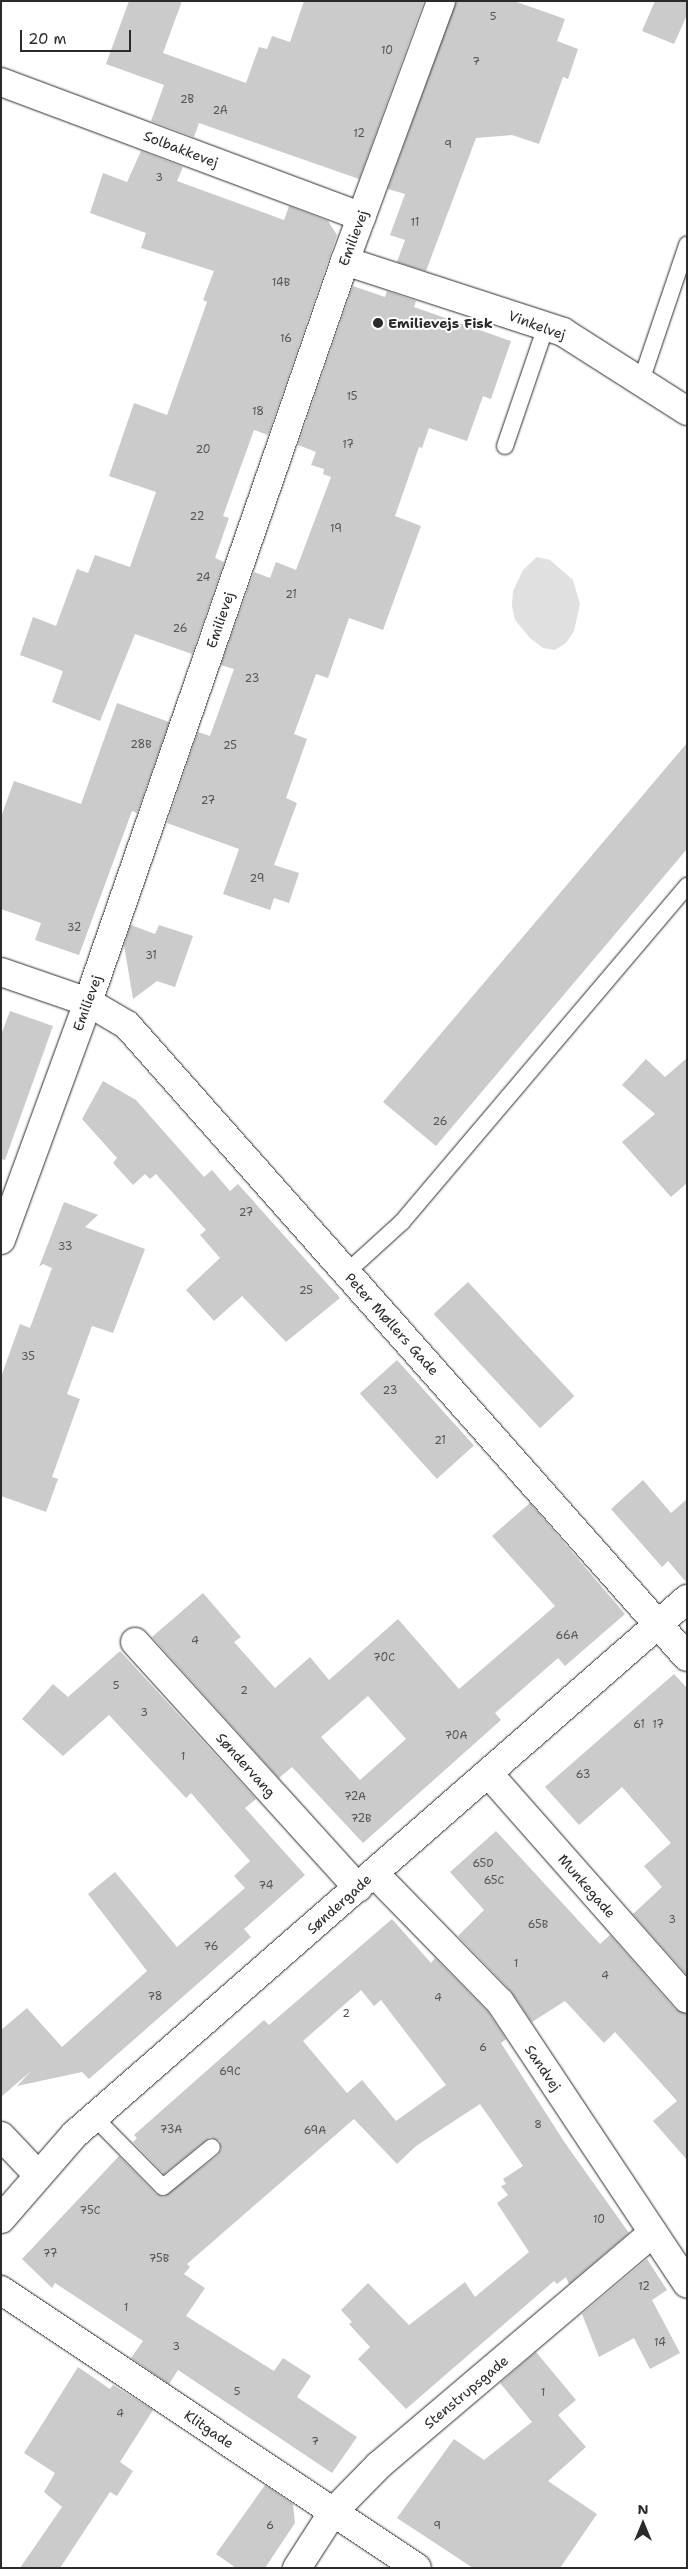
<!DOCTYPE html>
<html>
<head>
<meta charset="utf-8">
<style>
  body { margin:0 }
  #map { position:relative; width:688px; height:2569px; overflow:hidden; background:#fff; font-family:"Shantell Sans",sans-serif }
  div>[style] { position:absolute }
  .green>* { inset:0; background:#e0e0e0 }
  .building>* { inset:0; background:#cbcbcb; transform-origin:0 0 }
  .roads { filter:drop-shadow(0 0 1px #2b2b2b) drop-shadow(0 0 1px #2b2b2b) }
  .service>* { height:16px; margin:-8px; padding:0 8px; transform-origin:8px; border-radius:8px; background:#fff }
  .minor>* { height:28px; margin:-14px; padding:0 14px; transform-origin:14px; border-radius:14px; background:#fff }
  .tertiary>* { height:28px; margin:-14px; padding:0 14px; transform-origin:14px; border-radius:14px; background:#fff }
  .dots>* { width:14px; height:14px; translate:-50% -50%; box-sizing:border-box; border:2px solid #fff; border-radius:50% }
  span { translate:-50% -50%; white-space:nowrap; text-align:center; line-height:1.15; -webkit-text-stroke:4px #fff; paint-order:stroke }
  .number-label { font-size:11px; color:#535353 }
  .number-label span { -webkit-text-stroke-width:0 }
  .street-label { font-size:14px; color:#2b2b2b }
  .poi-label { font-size:14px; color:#2b2b2b; font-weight:700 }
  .left { translate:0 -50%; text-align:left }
  .frame { position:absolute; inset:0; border:2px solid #2b2b2b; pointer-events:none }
  .north { position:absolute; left:618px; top:2499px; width:50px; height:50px; -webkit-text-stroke:4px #fff; paint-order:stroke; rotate:0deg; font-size:14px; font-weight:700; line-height:20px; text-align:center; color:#2b2b2b }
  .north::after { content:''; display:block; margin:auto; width:18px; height:22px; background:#2b2b2b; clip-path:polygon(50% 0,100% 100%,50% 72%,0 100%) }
  .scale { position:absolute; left:20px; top:30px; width:111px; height:22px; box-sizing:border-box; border:2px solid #2b2b2b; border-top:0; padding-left:6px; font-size:15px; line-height:18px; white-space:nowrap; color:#2b2b2b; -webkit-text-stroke:4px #fff; paint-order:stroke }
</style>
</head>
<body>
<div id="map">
  <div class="green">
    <i style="clip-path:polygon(537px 557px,550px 560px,573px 580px,580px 604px,574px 631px,566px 643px,555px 650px,543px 648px,530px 638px,515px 620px,512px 606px,513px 591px,523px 570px)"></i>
  </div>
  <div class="building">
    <i style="clip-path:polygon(129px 1px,182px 1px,163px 53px,246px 83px,259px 47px,267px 49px,272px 36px,290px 42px,304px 1px,424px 1px,359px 179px,199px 123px,194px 137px,151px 121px,164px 85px,106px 64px)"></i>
    <i style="clip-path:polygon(456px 1px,514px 1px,565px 19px,557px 41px,578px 49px,568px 79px,563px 77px,539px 144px,512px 135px,476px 138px,426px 271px,397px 262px,405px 240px,390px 235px,405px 194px,388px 189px)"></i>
    <i style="clip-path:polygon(655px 1px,687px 1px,687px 15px,674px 44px,642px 31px)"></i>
    <i style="clip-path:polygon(141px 151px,183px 167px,177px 181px,284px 220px,289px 206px,328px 221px,337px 235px,268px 435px,254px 430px,223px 516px,229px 518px,215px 558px,224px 562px,192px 654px,135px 634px,100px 721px,52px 702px,63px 671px,20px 655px,33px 617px,56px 626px,77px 569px,88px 573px,95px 555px,130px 567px,156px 492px,109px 476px,134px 403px,167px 415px,207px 302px,203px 300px,214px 271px,141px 248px,146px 233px,90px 213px,103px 173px,127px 182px)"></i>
    <i style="clip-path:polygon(353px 286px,385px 297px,387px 291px,416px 301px,414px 307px,511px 341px,491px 399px,483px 396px,467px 441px,429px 428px,422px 448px,419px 447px,395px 516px,421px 526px,383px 630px,349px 618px,328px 678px,316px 674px,294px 734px,307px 739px,286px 798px,297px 803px,274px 865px,299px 873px,289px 903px,274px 898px,270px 910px,223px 894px,239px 849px,167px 823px,198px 732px,210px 736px,234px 669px,221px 665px,254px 572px,270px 578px,276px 562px,296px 570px,331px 477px,323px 474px,324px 469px,311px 465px,316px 452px,298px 445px)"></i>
    <i style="clip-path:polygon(117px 703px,169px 722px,137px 813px,132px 811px,79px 955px,35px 940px,41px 923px,1px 909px,1px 817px,14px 781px,81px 804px)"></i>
    <i style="clip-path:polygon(687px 743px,687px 849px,436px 1146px,383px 1102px)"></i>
    <i style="clip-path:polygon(131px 925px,155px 934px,159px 925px,193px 936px,175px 987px,157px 981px,133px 999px,124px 945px)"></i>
    <i style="clip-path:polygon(10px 1011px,53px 1026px,5px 1160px,1px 1159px,1px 1035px)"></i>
    <i style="clip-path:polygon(687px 1058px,687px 1183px,671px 1197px,622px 1142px,655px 1114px,622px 1085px,646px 1059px,665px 1077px)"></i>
    <i style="clip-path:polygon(103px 1081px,136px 1100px,204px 1177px,212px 1170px,230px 1191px,238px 1184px,340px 1298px,286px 1342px,242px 1296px,214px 1321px,186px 1290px,220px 1258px,200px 1235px,206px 1230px,156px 1174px,150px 1179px,145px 1174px,133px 1185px,113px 1163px,117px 1158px,82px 1119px)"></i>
    <i style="clip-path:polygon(64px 1202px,98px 1215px,85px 1227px,145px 1249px,113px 1333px,92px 1326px,67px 1394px,80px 1399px,52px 1477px,58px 1479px,46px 1512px,1px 1496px,1px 1377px,20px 1324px,30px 1328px,52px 1268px,43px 1264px,39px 1267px)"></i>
    <i style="left:468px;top:1282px;width:156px;height:47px;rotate:47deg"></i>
    <i style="left:397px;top:1360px;width:115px;height:50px;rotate:48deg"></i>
    <i style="clip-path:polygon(643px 1480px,671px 1513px,687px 1499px,687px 1583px,668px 1561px,662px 1567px,611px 1509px)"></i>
    <i style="clip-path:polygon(evenodd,530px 1503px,625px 1614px,565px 1666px,558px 1658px,495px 1713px,501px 1720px,363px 1843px,292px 1767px,279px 1778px,152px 1637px,203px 1593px,241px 1637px,234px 1642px,275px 1688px,310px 1657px,329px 1680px,398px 1619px,459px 1689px,555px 1606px,492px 1536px,530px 1503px,368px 1696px,406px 1739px,360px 1780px,321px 1737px,368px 1696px)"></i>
    <i style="clip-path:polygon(120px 1651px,256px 1799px,245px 1808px,305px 1875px,244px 1929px,251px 1937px,89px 2079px,82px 2072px,17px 2086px,31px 2071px,1px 2097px,1px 2030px,27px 2008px,62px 2047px,147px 1971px,88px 1894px,115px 1872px,177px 1947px,245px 1888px,234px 1876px,250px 1861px,191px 1793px,186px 1798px,109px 1715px,63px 1756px,22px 1719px,53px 1684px,68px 1697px)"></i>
    <i style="clip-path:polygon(674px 1674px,687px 1688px,687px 1975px,633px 1914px,662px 1887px,644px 1866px,671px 1843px,622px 1787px,579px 1825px,545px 1787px)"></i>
    <i style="clip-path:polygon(496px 1831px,600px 1944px,610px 1935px,675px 2009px,687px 2014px,687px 2160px,653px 2121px,677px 2101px,615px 2032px,604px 2043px,565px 2001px,532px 2022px,511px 1991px,458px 1936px,484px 1910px,450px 1872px)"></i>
    <i style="clip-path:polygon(evenodd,392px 1919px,431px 1963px,435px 1958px,488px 2012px,506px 2039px,501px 2043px,565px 2143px,629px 2233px,569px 2284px,566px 2277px,557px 2284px,554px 2281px,406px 2409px,358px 2359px,370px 2347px,349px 2324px,352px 2322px,341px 2310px,368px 2283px,409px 2325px,465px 2282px,475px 2297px,529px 2252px,497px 2203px,508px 2195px,501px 2186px,506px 2184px,503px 2179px,523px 2166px,480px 2104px,416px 2146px,397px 2164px,354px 2119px,187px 2264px,190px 2267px,184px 2274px,205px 2288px,186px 2316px,274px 2371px,283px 2358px,311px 2376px,297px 2397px,357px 2437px,332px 2473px,178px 2370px,169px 2384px,131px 2358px,143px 2341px,55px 2283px,52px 2288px,22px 2259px,119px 2156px,156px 2194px,164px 2197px,218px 2155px,221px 2150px,220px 2141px,210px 2137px,164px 2174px,133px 2142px,137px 2138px,134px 2135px,264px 2020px,269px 2025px,392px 1919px,361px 1990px,374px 2006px,381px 2000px,446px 2085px,396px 2121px,362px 2080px,347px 2093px,303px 2041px,361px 1990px)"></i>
    <i style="clip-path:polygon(647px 2259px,667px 2290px,652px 2300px,680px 2353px,650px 2369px,634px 2338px,599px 2357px,582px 2314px)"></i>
    <i style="clip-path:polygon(536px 2352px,576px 2400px,558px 2415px,586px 2447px,548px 2481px,597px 2514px,560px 2568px,473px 2568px,397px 2518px,454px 2439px,484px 2460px,532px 2422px,500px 2383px)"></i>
    <i style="clip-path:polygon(78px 2367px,110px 2389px,113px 2385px,153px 2410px,120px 2462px,133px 2471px,117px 2496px,110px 2492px,60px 2568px,20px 2568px,62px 2507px,44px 2492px,55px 2473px,24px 2453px)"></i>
    <i style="clip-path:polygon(265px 2485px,293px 2504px,295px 2523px,265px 2568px,236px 2568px,216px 2554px)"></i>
  </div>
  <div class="roads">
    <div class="service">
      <i style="left:641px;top:381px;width:144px;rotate:-71.3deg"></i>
      <i style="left:505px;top:446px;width:127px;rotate:-71.1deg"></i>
      <i style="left:347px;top:1272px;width:74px;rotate:-42.3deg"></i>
      <i style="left:402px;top:1222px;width:441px;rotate:-49.7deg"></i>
      <i style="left:94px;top:2117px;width:98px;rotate:45.4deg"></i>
      <i style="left:163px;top:2187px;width:63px;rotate:-39.2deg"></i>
    </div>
    <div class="minor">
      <i style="left:1px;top:82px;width:385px;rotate:20.5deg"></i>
      <i style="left:345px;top:261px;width:229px;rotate:18deg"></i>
      <i style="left:563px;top:332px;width:147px;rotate:32.5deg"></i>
      <i style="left:1px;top:972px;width:92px;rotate:19deg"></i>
      <i style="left:88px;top:1002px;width:45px;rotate:30.5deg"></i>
      <i style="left:127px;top:1025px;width:844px;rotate:48.46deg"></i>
      <i style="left:1px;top:1240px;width:253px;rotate:-69.9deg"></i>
      <i style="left:88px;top:1002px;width:784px;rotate:-70.87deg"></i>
      <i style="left:345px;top:261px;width:277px;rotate:-69.7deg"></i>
      <i style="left:135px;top:1642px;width:332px;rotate:47.8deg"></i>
      <i style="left:488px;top:1773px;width:301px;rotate:48.6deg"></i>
      <i style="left:374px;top:1873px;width:180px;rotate:45.7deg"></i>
      <i style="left:500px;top:2002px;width:338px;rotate:56.4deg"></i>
      <i style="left:297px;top:2568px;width:67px;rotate:-57.3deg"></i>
      <i style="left:333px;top:2512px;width:66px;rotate:-45.6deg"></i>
      <i style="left:379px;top:2465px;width:359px;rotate:-40.3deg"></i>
    </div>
    <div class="tertiary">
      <i style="left:1px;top:2136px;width:52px;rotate:46.5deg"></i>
      <i style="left:1px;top:2219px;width:113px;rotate:-49deg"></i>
      <i style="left:75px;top:2134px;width:813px;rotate:-41.16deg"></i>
      <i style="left:1px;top:2290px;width:500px;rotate:33.75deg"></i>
    </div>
  </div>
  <div class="dots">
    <i style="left:378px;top:323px;background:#2b2b2b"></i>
  </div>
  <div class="number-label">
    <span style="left:493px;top:17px">5</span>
    <span style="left:387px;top:51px">10</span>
    <span style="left:476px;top:62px">7</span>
    <span style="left:187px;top:100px">2B</span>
    <span style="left:220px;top:111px">2A</span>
    <span style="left:359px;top:134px">12</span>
    <span style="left:448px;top:145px">9</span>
    <span style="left:159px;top:178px">3</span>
    <span style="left:415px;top:223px">11</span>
    <span style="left:281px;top:283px">14B</span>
    <span style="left:286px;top:339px">16</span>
    <span style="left:352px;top:397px">15</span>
    <span style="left:258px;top:412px">18</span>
    <span style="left:348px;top:445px">17</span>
    <span style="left:203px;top:450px">20</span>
    <span style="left:197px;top:517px">22</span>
    <span style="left:336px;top:529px">19</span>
    <span style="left:203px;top:578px">24</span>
    <span style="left:291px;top:595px">21</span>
    <span style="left:180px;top:629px">26</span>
    <span style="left:252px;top:679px">23</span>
    <span style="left:141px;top:745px">28B</span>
    <span style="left:230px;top:746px">25</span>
    <span style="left:208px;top:801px">27</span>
    <span style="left:257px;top:879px">29</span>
    <span style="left:74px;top:928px">32</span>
    <span style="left:151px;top:956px">31</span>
    <span style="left:440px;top:1122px">26</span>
    <span style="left:246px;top:1213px">27</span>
    <span style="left:65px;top:1247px">33</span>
    <span style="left:306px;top:1291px">25</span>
    <span style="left:28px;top:1357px">35</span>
    <span style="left:390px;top:1391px">23</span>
    <span style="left:440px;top:1441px">21</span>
    <span style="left:567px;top:1636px">66A</span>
    <span style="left:195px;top:1641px">4</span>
    <span style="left:384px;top:1658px">70C</span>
    <span style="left:116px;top:1686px">5</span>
    <span style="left:244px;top:1691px">2</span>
    <span style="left:144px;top:1713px">3</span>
    <span style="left:639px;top:1725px">61</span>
    <span style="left:658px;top:1725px">17</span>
    <span style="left:456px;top:1736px">70A</span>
    <span style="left:183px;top:1757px">1</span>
    <span style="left:583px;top:1775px">63</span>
    <span style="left:355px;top:1797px">72A</span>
    <span style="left:361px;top:1819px">72B</span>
    <span style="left:483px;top:1864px">65D</span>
    <span style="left:494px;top:1881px">65C</span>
    <span style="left:266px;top:1886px">74</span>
    <span style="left:672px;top:1920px">3</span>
    <span style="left:538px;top:1925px">65B</span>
    <span style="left:211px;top:1947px">76</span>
    <span style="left:516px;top:1964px">1</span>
    <span style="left:605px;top:1976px">4</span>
    <span style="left:155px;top:1997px">78</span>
    <span style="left:438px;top:1998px">4</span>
    <span style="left:346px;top:2014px">2</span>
    <span style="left:483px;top:2048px">6</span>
    <span style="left:230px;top:2072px">69C</span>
    <span style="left:538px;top:2125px">8</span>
    <span style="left:171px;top:2130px">73A</span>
    <span style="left:315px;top:2131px">69A</span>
    <span style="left:90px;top:2211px">75C</span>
    <span style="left:599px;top:2220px">10</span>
    <span style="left:50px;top:2254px">77</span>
    <span style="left:159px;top:2259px">75B</span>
    <span style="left:644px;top:2287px">12</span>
    <span style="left:126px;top:2308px">1</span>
    <span style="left:660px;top:2343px">14</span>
    <span style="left:176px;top:2347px">3</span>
    <span style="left:237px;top:2392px">5</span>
    <span style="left:543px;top:2393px">1</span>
    <span style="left:120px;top:2414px">4</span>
    <span style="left:315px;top:2442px">7</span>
    <span style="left:270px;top:2526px">6</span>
    <span style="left:437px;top:2526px">9</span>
  </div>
  <div class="street-label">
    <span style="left:181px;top:149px;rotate:21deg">Solbakkevej</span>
    <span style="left:353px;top:238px;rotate:-69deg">Emilievej</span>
    <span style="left:537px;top:325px;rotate:20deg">Vinkelvej</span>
    <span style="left:220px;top:620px;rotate:-71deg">Emilievej</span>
    <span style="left:87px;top:1003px;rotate:-70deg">Emilievej</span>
    <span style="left:392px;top:1324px;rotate:48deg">Peter Møllers Gade</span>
    <span style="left:246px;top:1765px;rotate:48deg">Søndervang</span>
    <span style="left:587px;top:1886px;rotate:49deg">Munkegade</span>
    <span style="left:339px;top:1904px;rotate:-42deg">Søndergade</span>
    <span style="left:543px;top:2068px;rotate:56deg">Sandvej</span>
    <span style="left:466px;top:2392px;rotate:-40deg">Stenstrupsgade</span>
    <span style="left:209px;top:2429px;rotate:34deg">Klitgade</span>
  </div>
  <div class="poi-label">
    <span class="left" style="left:388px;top:323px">Emilievejs Fisk</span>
  </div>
  <div class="frame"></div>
  <div class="north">N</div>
  <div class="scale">20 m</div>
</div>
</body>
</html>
